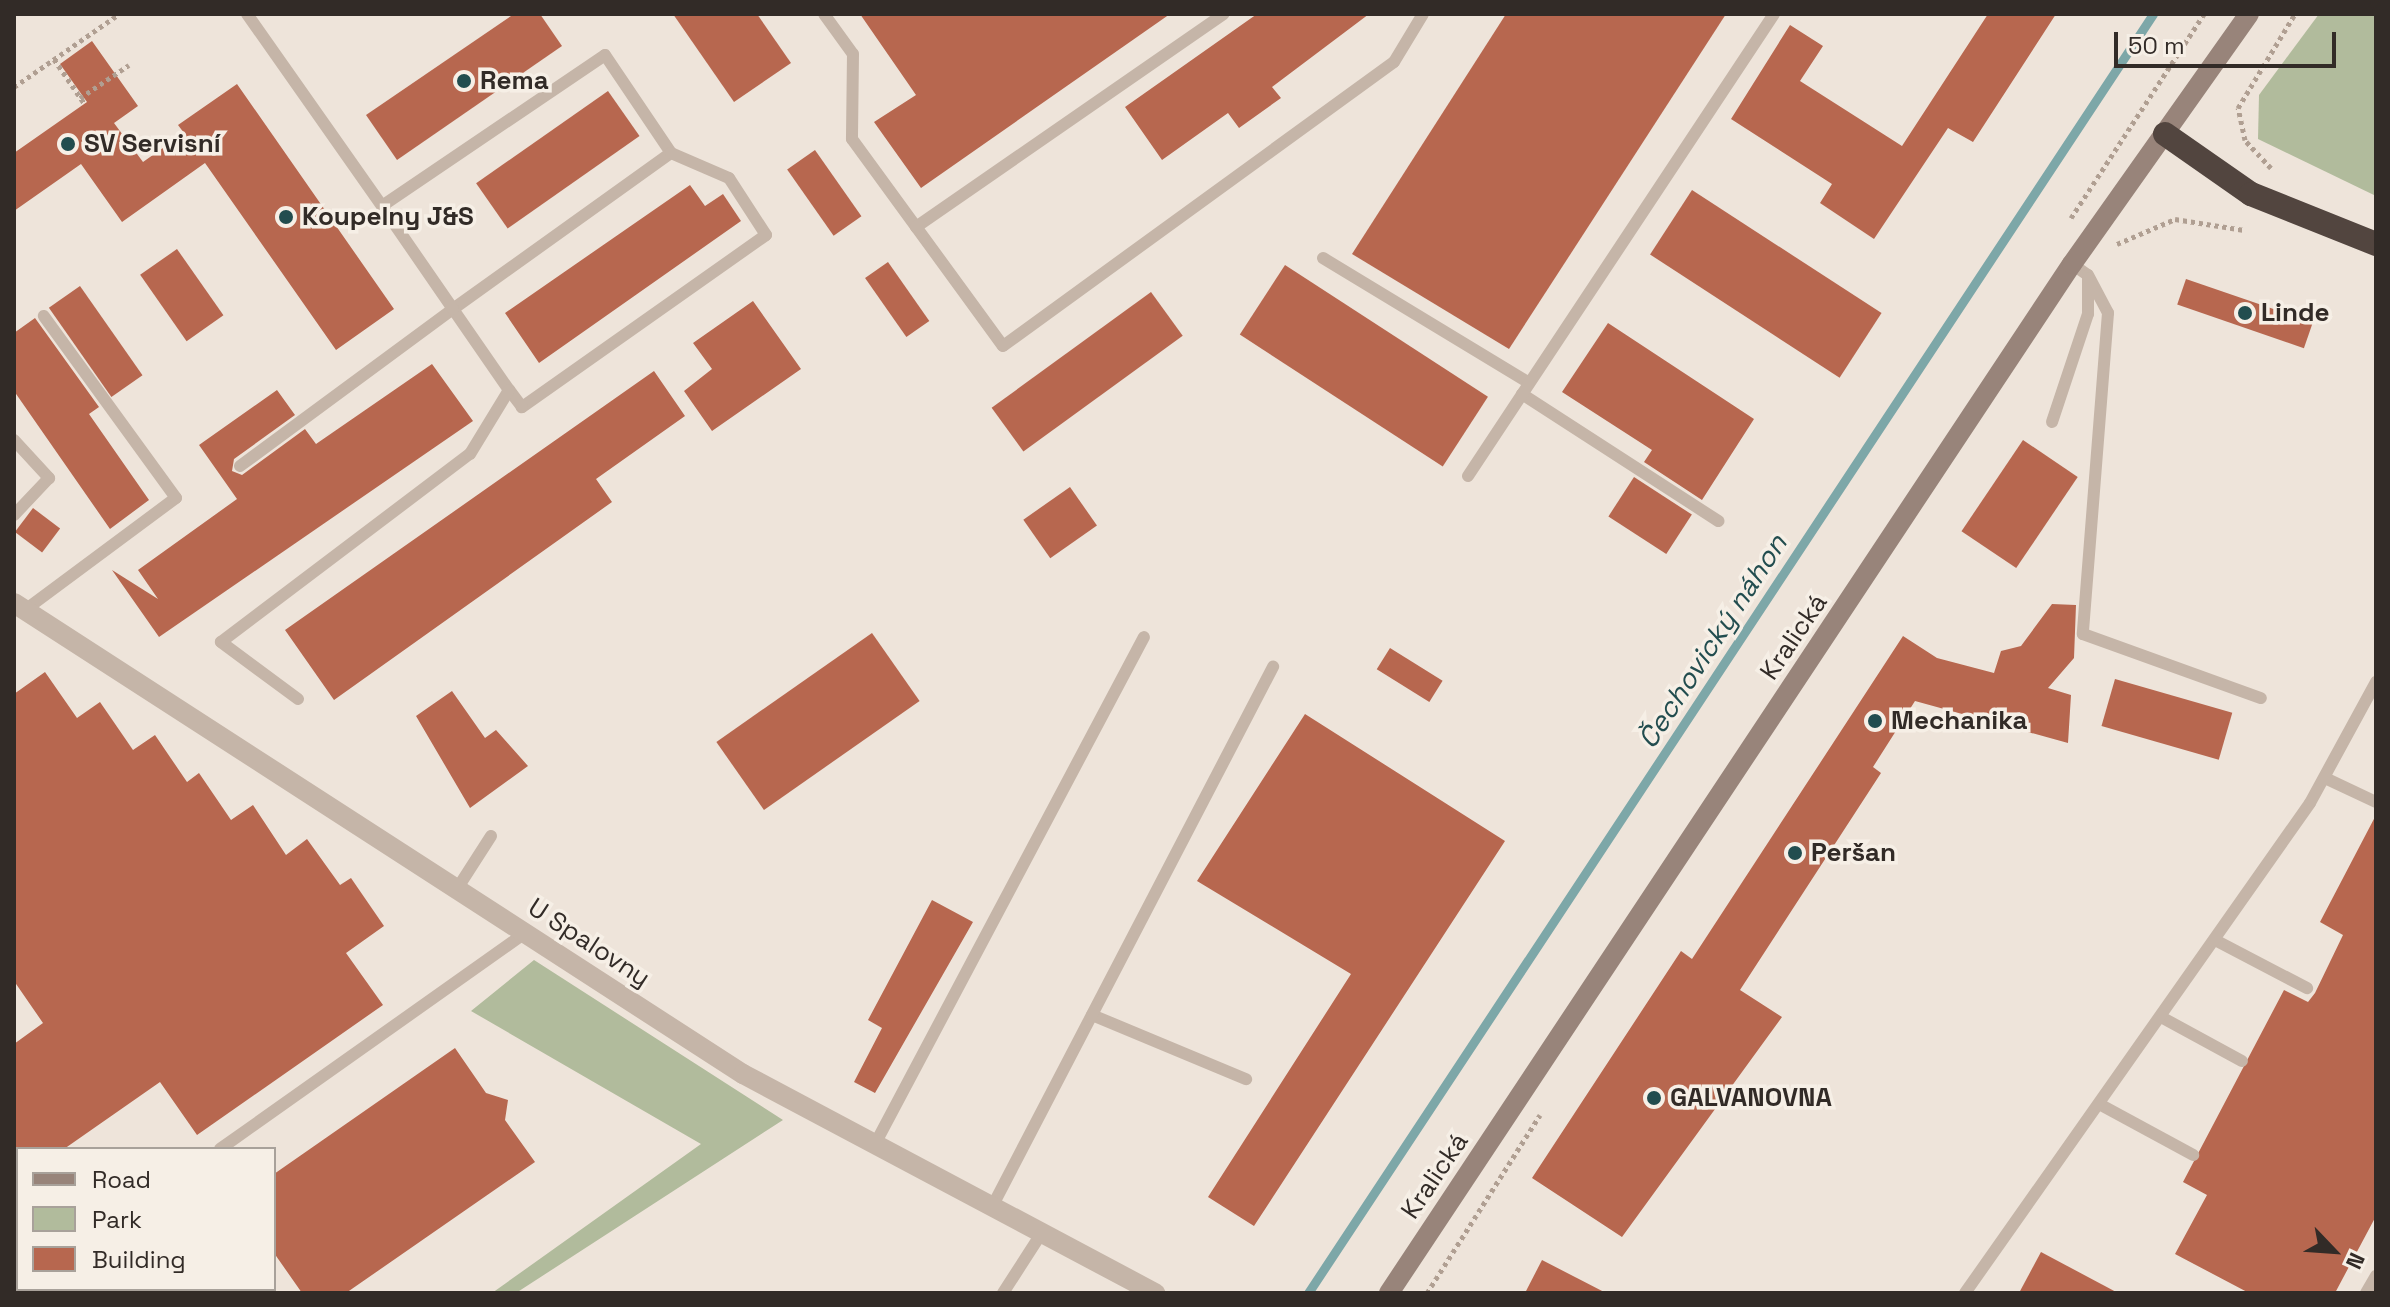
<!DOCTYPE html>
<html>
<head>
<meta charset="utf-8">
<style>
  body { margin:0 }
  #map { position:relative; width:2390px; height:1307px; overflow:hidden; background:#eee4da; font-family:"Space Grotesk",sans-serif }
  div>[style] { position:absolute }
  .green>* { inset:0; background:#b1bb9c }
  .stream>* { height:9px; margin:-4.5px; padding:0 4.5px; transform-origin:4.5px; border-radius:4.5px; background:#7da7a8 }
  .building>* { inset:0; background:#b7674f; transform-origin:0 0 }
  .path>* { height:5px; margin-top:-2.5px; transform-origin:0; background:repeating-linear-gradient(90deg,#b09f92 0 4px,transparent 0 8px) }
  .service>* { height:12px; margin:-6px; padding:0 6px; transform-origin:6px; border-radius:6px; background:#c5b5a8 }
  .minor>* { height:20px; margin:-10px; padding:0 10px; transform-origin:10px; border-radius:10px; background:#c5b5a8 }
  .secondary>* { height:20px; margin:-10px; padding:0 10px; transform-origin:10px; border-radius:10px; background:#98847a }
  .motorway>* { height:24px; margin:-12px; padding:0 12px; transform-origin:12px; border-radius:12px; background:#52453f }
  .dots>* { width:22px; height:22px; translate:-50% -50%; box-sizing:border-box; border:4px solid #f6efe6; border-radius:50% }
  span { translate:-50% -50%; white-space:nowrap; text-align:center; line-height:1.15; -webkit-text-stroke:7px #f6efe6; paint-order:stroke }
  .poi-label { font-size:26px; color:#322b27; font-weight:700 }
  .left { translate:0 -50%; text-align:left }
  .street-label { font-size:26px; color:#322b27 }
  .water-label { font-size:28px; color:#224d4f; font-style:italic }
  .frame { position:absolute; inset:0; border:16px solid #322b27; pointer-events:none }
  .legend { position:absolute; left:16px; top:1147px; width:260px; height:144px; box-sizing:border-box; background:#f6efe6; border:2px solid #a8a19a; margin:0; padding:10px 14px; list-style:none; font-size:24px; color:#322b27 }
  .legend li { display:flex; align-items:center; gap:16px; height:40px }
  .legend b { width:40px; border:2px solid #a8a19a }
  .north { position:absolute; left:2294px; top:1211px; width:80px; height:80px; -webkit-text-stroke:6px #f6efe6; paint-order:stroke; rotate:115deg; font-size:22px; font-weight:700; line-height:32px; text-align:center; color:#322b27 }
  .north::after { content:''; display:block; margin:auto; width:28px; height:36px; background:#322b27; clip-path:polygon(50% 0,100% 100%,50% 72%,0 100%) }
  .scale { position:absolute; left:2114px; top:32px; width:222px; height:36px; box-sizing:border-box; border:4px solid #322b27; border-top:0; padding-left:10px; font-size:24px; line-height:28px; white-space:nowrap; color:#322b27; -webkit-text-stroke:6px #f6efe6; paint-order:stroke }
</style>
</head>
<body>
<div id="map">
  <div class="green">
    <i style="clip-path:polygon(2319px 14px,2376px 14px,2376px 196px,2258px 139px,2259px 95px)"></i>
    <i style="clip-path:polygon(534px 960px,783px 1120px,516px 1293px,492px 1293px,701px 1144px,471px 1011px)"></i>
  </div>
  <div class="stream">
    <i style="left:1308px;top:1293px;width:1533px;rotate:-56.55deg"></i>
  </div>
  <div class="building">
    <i style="clip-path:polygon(514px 14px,540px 14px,562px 46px,397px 160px,366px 115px)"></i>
    <i style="clip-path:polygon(673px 14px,757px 14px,791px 63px,734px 102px)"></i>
    <i style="clip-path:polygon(860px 14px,1170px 14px,921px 188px,874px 122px,916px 95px)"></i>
    <i style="clip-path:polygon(1257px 14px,1369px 14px,1272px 87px,1281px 98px,1239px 128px,1228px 113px,1162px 160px,1125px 107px)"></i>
    <i style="clip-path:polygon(1506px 14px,1726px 14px,1509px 349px,1352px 254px)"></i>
    <i style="clip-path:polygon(1988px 14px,2056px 14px,1973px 142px,1948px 128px,1874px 239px,1820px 203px,1832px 184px,1731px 119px,1790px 25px,1823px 46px,1800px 81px,1902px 146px)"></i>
    <i style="clip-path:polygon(92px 41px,138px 106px,114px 123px,143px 162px,184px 133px,178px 125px,237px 84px,394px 309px,336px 350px,205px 163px,122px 222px,81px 164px,14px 211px,14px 153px,87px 102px,60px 64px)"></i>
    <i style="left:608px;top:91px;width:55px;height:161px;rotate:55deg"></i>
    <i style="left:815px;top:150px;width:81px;height:34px;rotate:55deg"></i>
    <i style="clip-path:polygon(690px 185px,705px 206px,723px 194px,741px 221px,539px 363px,505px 313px)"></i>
    <i style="left:1692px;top:190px;width:226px;height:77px;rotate:33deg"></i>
    <i style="left:177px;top:249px;width:81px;height:45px;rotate:55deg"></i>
    <i style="left:888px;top:262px;width:72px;height:28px;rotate:55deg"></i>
    <i style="left:1285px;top:265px;width:242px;height:83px;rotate:33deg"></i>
    <i style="left:2186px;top:279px;width:134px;height:27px;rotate:19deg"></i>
    <i style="left:80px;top:286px;width:109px;height:38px;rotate:55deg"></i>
    <i style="left:1151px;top:292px;width:54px;height:197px;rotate:54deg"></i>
    <i style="clip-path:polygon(753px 301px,801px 369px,712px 431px,684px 391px,712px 369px,693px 343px)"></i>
    <i style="clip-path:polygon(35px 318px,99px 407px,89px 414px,149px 500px,110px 529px,14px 391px,14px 333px)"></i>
    <i style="clip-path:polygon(1608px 323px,1754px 419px,1702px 500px,1644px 462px,1652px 450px,1562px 392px)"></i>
    <i style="clip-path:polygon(432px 364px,473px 421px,159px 637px,112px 570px,158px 599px,138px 570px,237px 499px,199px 445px,277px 390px,295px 415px,234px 459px,232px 471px,242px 475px,305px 429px,316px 444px)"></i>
    <i style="clip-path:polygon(654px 371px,685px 416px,596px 479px,612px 502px,334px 700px,285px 630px)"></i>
    <i style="left:2023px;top:440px;width:66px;height:110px;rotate:34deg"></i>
    <i style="left:1634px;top:477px;width:69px;height:47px;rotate:33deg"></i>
    <i style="left:1070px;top:487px;width:47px;height:57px;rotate:55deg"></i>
    <i style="left:33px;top:508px;width:34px;height:30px;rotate:37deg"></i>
    <i style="clip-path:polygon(2052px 604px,2076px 605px,2074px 658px,2048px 688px,2071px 695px,2068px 743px,1915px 701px,1873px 767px,1881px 773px,1740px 990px,1782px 1017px,1622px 1237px,1532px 1178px,1681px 951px,1692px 959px,1903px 636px,1937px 658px,1994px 673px,2001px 651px,2021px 646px)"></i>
    <i style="left:872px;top:633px;width:83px;height:190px;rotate:55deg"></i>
    <i style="left:1390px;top:648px;width:62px;height:25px;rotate:32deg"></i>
    <i style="clip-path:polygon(45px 672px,77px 718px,100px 702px,133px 750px,155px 735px,187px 782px,199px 773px,231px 820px,253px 805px,286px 855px,307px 839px,340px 885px,351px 878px,384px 926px,346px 953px,383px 1005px,197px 1135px,160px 1082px,64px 1149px,14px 1149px,14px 1044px,43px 1023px,14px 981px,14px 694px)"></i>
    <i style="left:2115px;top:679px;width:122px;height:49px;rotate:16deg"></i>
    <i style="clip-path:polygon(452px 691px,485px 738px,496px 730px,528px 766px,470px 808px,416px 716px)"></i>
    <i style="clip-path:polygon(1305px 714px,1505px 841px,1254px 1226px,1208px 1197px,1351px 974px,1197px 881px)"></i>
    <i style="clip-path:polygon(2376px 815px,2376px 1216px,2335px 1293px,2249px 1293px,2175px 1254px,2207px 1195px,2183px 1182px,2284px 990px,2308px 1002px,2315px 993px,2343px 935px,2320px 922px)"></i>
    <i style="clip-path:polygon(932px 900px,973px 922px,875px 1093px,854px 1082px,882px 1028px,868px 1020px)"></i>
    <i style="clip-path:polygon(455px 1048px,486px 1093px,508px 1100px,505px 1120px,535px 1162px,346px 1293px,302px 1293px,274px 1253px,274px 1174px)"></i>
    <i style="clip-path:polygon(2041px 1252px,2118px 1293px,2019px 1293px)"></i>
    <i style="clip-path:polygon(1542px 1260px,1606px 1293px,1525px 1293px)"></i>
  </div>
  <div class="path">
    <i style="left:54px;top:59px;width:53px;rotate:55.7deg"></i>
    <i style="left:14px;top:87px;width:128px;rotate:-34.8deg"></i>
    <i style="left:80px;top:98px;width:59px;rotate:-34deg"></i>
    <i style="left:2271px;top:168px;width:38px;rotate:-133deg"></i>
    <i style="left:2245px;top:140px;width:33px;rotate:-102deg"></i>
    <i style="left:2238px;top:108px;width:110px;rotate:-58.8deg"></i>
    <i style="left:2071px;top:218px;width:244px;rotate:-56.9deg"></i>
    <i style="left:2117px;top:244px;width:63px;rotate:-23.3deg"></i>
    <i style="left:2175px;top:219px;width:70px;rotate:9.1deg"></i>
    <i style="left:1427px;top:1293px;width:211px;rotate:-57.6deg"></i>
  </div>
  <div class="service">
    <i style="left:824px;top:14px;width:49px;rotate:54.1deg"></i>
    <i style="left:853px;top:54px;width:85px;rotate:90.7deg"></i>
    <i style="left:852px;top:139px;width:256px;rotate:53.9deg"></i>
    <i style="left:1003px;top:346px;width:483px;rotate:-36deg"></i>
    <i style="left:1394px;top:62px;width:56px;rotate:-58.9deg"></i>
    <i style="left:382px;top:206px;width:269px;rotate:-34.1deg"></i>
    <i style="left:605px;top:55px;width:118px;rotate:56deg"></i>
    <i style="left:916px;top:227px;width:374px;rotate:-34.7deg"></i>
    <i style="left:1323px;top:258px;width:241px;rotate:31.2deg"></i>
    <i style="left:2072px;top:264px;width:19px;rotate:35deg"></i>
    <i style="left:2088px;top:275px;width:43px;rotate:62.2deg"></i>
    <i style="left:2108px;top:313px;width:322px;rotate:94.5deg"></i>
    <i style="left:2083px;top:634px;width:189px;rotate:19.8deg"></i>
    <i style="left:1522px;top:394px;width:234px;rotate:32.9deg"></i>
    <i style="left:2052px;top:422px;width:114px;rotate:-71.6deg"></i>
    <i style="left:2088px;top:314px;width:36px;rotate:-90deg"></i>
    <i style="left:14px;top:440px;width:52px;rotate:47.4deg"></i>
    <i style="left:49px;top:478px;width:51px;rotate:133.4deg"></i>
    <i style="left:240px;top:466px;width:265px;rotate:-36.4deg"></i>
    <i style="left:453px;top:309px;width:268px;rotate:-35.6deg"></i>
    <i style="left:671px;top:153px;width:63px;rotate:23.3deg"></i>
    <i style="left:729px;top:178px;width:68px;rotate:57deg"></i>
    <i style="left:766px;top:235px;width:299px;rotate:144.8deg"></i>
    <i style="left:522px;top:407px;width:21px;rotate:-127deg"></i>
    <i style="left:509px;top:390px;width:98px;rotate:-124.7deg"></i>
    <i style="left:453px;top:309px;width:125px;rotate:-124.6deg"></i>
    <i style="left:382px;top:206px;width:235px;rotate:-125.1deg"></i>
    <i style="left:1468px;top:476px;width:554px;rotate:-56.48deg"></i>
    <i style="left:25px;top:610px;width:188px;rotate:-36.6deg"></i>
    <i style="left:176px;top:498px;width:225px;rotate:-126deg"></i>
    <i style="left:298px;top:699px;width:96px;rotate:-143.5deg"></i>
    <i style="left:221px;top:642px;width:312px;rotate:-37.1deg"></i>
    <i style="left:470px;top:454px;width:75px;rotate:-58.6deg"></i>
    <i style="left:2325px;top:778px;width:56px;rotate:25.2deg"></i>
    <i style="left:457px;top:889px;width:63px;rotate:-57.3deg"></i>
    <i style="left:2215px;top:940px;width:104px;rotate:27.6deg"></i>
    <i style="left:1092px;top:1015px;width:167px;rotate:22.6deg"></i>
    <i style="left:2161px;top:1017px;width:92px;rotate:28.5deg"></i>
    <i style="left:2101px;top:1105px;width:105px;rotate:28.5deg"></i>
    <i style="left:874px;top:1146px;width:576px;rotate:-62.06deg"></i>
    <i style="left:220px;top:1149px;width:374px;rotate:-35.3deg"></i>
    <i style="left:993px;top:1205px;width:607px;rotate:-62.51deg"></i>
    <i style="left:14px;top:1281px;width:4px;rotate:-14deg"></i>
    <i style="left:118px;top:1289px;width:7px;rotate:34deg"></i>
    <i style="left:1003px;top:1293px;width:74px;rotate:-57.2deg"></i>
    <i style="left:1965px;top:1293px;width:599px;rotate:-54.85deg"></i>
    <i style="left:2310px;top:803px;width:138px;rotate:-61.4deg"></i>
    <i style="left:2366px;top:1293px;width:20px;rotate:-60deg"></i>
  </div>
  <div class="minor">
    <i style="left:14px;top:603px;width:868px;rotate:32.87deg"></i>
    <i style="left:743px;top:1074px;width:467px;rotate:28deg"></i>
  </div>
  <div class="secondary">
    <i style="left:1389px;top:1293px;width:1235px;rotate:-56.43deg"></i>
    <i style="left:2072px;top:264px;width:306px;rotate:-54.7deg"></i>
  </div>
  <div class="motorway">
    <i style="left:2165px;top:134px;width:105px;rotate:34.9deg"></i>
    <i style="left:2251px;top:194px;width:135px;rotate:21.8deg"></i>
  </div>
  <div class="dots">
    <i style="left:464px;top:81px;background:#224d4f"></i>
    <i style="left:68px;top:144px;background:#224d4f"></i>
    <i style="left:286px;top:217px;background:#224d4f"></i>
    <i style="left:2245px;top:313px;background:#224d4f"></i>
    <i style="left:1875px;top:721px;background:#224d4f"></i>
    <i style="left:1795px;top:853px;background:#224d4f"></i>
    <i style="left:1654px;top:1098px;background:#224d4f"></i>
  </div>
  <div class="poi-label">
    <span class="left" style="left:480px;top:81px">Rema</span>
    <span class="left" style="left:84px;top:144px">SV Servisní</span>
    <span class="left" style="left:302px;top:217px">Koupelny J&amp;S</span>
    <span class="left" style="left:2261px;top:313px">Linde</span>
    <span class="left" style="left:1891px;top:721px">Mechanika</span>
    <span class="left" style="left:1811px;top:853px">Peršan</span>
    <span class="left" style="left:1670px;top:1098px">GALVANOVNA</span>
  </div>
  <div class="street-label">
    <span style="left:1794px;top:637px;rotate:-56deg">Kralická</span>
    <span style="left:589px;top:943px;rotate:33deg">U Spalovny</span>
    <span style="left:1435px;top:1176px;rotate:-56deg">Kralická</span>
  </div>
  <div class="water-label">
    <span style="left:1712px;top:641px;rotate:-57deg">Čechovický náhon</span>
  </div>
  <div class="frame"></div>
  <ul class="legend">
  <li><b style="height:10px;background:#98847a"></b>Road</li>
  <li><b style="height:22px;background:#b1bb9c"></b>Park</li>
  <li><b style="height:22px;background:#b7674f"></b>Building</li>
  </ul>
  <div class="north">N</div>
  <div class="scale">50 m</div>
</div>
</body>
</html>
